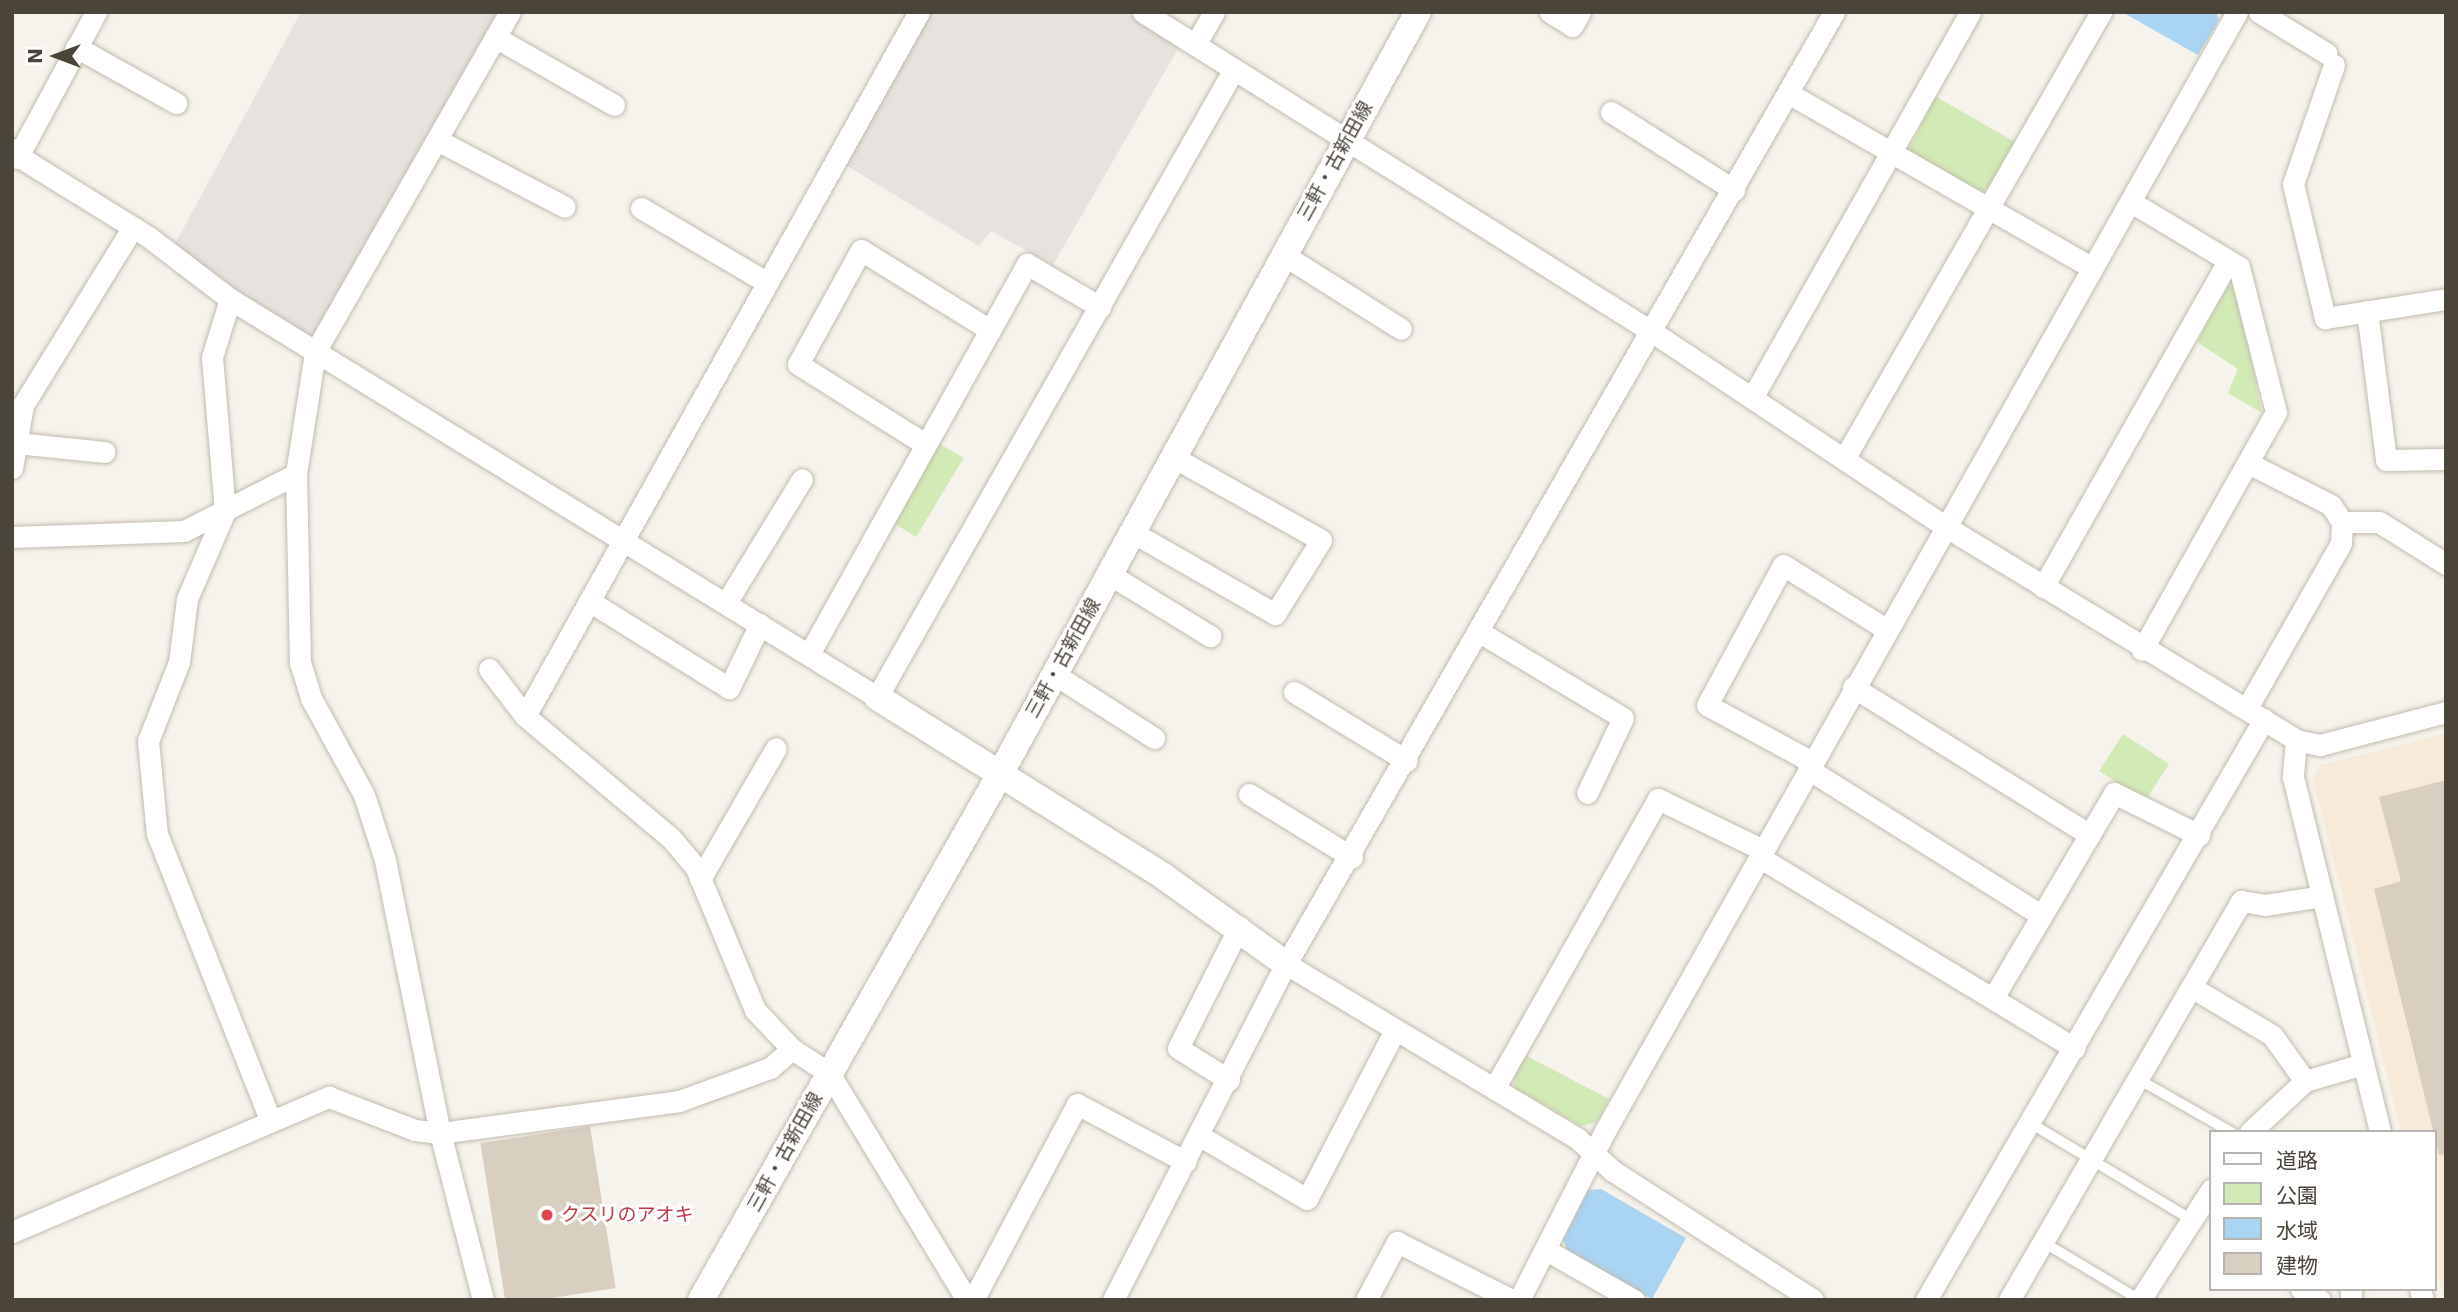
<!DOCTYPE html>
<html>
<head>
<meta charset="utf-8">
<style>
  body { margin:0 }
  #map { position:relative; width:2458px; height:1312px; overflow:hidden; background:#f6f3ec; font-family:"DejaVu Sans","Noto Sans JP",sans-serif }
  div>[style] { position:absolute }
  .commercial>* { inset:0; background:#f7ead8 }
  .industrial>* { inset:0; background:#e6e2dd }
  .green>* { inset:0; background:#d2eab5; transform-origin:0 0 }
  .water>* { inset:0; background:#a9d4f2 }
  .building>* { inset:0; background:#d8cfc1; transform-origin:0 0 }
  .roads { filter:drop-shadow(0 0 2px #c2bbae) drop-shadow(0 0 2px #c2bbae) }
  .service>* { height:10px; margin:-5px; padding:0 5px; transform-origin:5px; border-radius:5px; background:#fff }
  .minor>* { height:21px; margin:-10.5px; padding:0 10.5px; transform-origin:10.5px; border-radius:10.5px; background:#fff }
  .tertiary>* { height:26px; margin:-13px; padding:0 13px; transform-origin:13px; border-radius:13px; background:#fff }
  .dots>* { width:19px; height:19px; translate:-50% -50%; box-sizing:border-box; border:4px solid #fff; border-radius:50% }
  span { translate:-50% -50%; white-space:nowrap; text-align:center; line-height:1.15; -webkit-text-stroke:6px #fff; paint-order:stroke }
  .street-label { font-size:19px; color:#4b4439 }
  .health-label { font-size:19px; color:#be3a42 }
  .left { translate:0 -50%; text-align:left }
  .frame { position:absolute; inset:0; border:14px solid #4b4439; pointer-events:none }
  .legend { position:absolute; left:2209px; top:1130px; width:228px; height:161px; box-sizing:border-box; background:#fff; border:2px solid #b7b4b0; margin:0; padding:9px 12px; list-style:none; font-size:21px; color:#4b4439 }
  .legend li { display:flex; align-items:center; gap:14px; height:35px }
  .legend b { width:35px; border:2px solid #b7b4b0 }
  .north { position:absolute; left:21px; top:21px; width:70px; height:70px; -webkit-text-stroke:5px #fff; paint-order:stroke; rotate:270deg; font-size:19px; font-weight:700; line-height:28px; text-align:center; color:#4b4439 }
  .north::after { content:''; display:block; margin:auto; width:24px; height:32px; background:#4b4439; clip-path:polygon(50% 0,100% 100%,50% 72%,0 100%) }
</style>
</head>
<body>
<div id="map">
  <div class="commercial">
    <i style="clip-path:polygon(2446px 733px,2446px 1300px,2444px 1300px,2435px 1266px,2435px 1132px,2401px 1132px,2313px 780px,2320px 765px)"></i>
  </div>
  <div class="industrial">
    <i style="clip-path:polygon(301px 12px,498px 12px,319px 334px,309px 337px,170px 253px)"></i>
    <i style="clip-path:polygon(925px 12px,1125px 12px,1179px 47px,1053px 265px,991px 231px,979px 246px,842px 163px)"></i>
  </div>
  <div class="green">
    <i style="clip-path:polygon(1935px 96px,2015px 142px,1988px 189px,1980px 193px,1908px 152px)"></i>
    <i style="clip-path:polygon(2228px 286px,2237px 288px,2262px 413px,2228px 393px,2238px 369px,2197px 342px)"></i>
    <i style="left:937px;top:442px;width:31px;height:92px;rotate:31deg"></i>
    <i style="left:2123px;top:734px;width:55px;height:44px;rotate:33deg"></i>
    <i style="clip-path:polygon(1525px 1055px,1609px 1099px,1597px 1122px,1581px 1126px,1515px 1088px,1514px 1074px)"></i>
  </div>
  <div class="water">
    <i style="clip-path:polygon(2122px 12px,2216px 12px,2219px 20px,2198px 55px)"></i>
    <i style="clip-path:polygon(1601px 1189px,1686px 1238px,1652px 1299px,1568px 1252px,1563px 1239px,1588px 1190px)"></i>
  </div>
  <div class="building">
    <i style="clip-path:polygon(2446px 780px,2446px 1154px,2439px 1155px,2374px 889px,2401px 881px,2379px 797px)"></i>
    <i style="left:590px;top:1126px;width:164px;height:111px;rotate:81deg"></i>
  </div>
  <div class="roads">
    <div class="service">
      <i style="left:2138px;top:1079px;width:107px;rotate:29.7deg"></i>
      <i style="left:2032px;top:1124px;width:187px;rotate:31deg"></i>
      <i style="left:2043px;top:1242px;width:113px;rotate:30.9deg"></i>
    </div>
    <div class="minor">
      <i style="left:96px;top:12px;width:164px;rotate:118.4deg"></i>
      <i style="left:18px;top:156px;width:155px;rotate:31.8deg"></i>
      <i style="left:150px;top:238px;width:101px;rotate:37.3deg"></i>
      <i style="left:230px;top:299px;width:760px;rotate:31.6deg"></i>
      <i style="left:877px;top:697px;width:722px;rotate:-60.38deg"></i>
      <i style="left:1143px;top:12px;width:603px;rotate:32.14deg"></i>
      <i style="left:1654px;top:333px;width:347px;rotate:33.6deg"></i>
      <i style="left:1943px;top:525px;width:413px;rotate:31.3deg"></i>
      <i style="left:2296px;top:740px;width:25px;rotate:12deg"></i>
      <i style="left:2320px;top:745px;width:130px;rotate:-14.7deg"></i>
      <i style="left:1550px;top:12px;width:26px;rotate:32deg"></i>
      <i style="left:1572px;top:26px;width:16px;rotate:-60deg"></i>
      <i style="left:2259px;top:12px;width:79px;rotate:31.5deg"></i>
      <i style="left:495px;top:37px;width:137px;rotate:29.7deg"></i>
      <i style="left:1195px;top:45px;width:38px;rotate:-60deg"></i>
      <i style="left:76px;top:47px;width:115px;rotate:29.2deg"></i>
      <i style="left:2334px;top:65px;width:126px;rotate:109deg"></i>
      <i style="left:2293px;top:184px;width:138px;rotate:76.6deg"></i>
      <i style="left:2325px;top:318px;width:122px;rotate:-8.9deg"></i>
      <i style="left:1788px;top:93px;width:351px;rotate:29.9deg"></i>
      <i style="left:1611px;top:112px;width:146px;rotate:32.4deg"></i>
      <i style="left:437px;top:140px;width:144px;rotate:27.6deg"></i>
      <i style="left:2131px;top:202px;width:126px;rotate:31deg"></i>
      <i style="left:2239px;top:267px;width:150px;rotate:75.7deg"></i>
      <i style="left:2276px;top:412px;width:273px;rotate:119.4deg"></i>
      <i style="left:641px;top:208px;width:147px;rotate:30.6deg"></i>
      <i style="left:1284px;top:255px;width:138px;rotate:32.3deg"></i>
      <i style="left:230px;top:299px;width:61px;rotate:107.2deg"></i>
      <i style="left:212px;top:357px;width:155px;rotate:85.2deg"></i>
      <i style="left:225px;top:511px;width:96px;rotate:113.4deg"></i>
      <i style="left:187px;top:599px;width:64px;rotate:97.2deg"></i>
      <i style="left:179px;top:662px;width:85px;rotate:111.4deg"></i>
      <i style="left:148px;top:741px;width:93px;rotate:84.5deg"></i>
      <i style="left:157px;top:834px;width:307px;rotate:68.4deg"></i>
      <i style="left:2367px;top:311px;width:150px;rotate:82.7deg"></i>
      <i style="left:2386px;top:460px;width:60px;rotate:-1deg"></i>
      <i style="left:1752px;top:398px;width:443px;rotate:-60.5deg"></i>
      <i style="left:16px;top:443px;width:89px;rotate:5.8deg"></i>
      <i style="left:925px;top:444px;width:150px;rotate:-147.8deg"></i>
      <i style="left:798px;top:364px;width:130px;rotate:-61.1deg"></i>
      <i style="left:861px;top:250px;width:152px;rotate:31.8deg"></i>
      <i style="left:1844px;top:459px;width:516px;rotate:-60.1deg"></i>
      <i style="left:12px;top:468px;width:64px;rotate:-80.1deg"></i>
      <i style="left:23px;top:405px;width:209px;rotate:-58.3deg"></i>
      <i style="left:2342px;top:522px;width:37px"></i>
      <i style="left:2379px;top:522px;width:79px;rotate:32.1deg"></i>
      <i style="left:1132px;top:532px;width:165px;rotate:29.8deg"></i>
      <i style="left:1275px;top:614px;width:87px;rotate:-58.1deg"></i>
      <i style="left:1321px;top:540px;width:170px;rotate:-150.7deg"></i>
      <i style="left:12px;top:537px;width:172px;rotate:-2deg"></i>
      <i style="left:184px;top:531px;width:126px;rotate:-27deg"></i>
      <i style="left:1109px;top:574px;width:119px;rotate:31.5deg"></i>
      <i style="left:2043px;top:587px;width:375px;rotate:-60.4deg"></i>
      <i style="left:589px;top:601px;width:165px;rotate:31.9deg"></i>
      <i style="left:729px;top:688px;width:71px;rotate:-64.2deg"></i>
      <i style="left:726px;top:603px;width:145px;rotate:-58.5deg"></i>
      <i style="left:1481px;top:633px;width:165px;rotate:30.9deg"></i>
      <i style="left:1623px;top:718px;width:83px;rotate:115.6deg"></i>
      <i style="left:809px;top:654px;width:447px;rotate:-60.8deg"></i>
      <i style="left:1027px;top:264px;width:85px;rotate:30.5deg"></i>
      <i style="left:489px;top:669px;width:59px;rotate:52.5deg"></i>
      <i style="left:525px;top:716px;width:190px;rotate:39.9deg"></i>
      <i style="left:671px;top:838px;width:39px;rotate:50deg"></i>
      <i style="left:696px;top:868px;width:154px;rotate:67.4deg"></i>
      <i style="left:755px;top:1010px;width:54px;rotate:46.5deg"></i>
      <i style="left:792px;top:1049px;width:44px;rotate:33deg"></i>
      <i style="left:829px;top:1073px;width:266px;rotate:58.7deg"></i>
      <i style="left:1054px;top:674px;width:119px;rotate:32.6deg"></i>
      <i style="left:1853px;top:687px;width:279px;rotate:32deg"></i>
      <i style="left:1294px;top:692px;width:132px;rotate:31.4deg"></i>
      <i style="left:2247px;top:708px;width:190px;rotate:-60.3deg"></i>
      <i style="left:2341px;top:543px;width:21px;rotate:-87deg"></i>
      <i style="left:2342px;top:522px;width:20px;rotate:-123deg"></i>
      <i style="left:2331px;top:505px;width:91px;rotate:-153.2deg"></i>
      <i style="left:525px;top:716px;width:807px;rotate:-60.77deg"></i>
      <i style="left:2296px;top:740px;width:37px;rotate:95deg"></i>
      <i style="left:2293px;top:777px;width:366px;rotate:76.2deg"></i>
      <i style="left:1812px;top:762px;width:119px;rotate:-151.5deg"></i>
      <i style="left:1707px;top:705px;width:159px;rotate:-61.5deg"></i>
      <i style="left:1783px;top:565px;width:121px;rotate:31.9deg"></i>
      <i style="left:1808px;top:769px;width:276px;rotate:32.1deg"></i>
      <i style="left:1249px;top:794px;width:121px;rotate:31.5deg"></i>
      <i style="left:1759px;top:857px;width:369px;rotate:31.2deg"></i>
      <i style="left:700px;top:879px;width:151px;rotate:-59.9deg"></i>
      <i style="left:1286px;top:964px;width:339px;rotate:30.9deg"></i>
      <i style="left:1577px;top:1138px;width:49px;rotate:42.5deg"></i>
      <i style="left:1613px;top:1171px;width:238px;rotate:32.8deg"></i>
      <i style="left:2191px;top:987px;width:94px;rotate:30.7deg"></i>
      <i style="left:2272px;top:1035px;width:57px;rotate:54.3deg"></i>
      <i style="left:1993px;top:998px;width:238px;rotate:-59.4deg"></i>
      <i style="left:2114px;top:793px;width:95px;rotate:26.3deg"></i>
      <i style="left:1229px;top:1080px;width:60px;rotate:-147.9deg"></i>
      <i style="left:1178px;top:1048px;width:136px;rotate:-63.2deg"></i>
      <i style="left:1495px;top:1087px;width:331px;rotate:-60.5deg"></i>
      <i style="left:1658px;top:799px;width:117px;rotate:25.9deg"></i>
      <i style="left:2250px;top:1132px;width:75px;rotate:-42.8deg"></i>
      <i style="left:2305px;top:1081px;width:60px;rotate:-16.3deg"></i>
      <i style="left:1200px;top:1136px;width:124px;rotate:30.5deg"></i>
      <i style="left:1307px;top:1199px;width:191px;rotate:-62.5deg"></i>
      <i style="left:12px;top:1232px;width:345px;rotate:-23.1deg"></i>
      <i style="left:329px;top:1097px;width:92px;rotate:21deg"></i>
      <i style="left:415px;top:1130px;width:25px;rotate:7deg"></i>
      <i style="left:440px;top:1133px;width:241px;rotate:-7.6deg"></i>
      <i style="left:679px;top:1101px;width:97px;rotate:-19.9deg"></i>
      <i style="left:770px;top:1068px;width:29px;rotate:-41deg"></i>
      <i style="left:1548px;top:1251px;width:99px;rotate:29.7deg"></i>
      <i style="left:2301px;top:1289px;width:22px;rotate:30deg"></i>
      <i style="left:2351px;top:1289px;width:11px;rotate:90deg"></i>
      <i style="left:2420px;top:1289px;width:11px;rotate:75deg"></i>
      <i style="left:483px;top:1300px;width:172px;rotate:-104.4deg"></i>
      <i style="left:440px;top:1133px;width:278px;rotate:-101.4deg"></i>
      <i style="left:385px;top:860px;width:68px;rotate:-107.9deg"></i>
      <i style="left:364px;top:795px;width:111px;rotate:-118.7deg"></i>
      <i style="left:311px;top:698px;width:37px;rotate:-107deg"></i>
      <i style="left:300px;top:663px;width:189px;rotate:-91.2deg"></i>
      <i style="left:296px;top:474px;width:123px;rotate:-81.1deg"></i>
      <i style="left:315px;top:352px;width:392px;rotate:-60.2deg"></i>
      <i style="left:973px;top:1300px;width:222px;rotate:-62deg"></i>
      <i style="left:1077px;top:1104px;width:123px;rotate:28deg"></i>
      <i style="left:1113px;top:1300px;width:378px;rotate:-62.8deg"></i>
      <i style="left:1286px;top:964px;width:1098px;rotate:-60.07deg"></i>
      <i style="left:1366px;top:1300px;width:66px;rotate:-61.9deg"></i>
      <i style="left:1397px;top:1242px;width:129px;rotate:26.8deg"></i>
      <i style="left:1519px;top:1300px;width:190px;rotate:-63deg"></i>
      <i style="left:1605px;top:1131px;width:1285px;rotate:-60.54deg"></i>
      <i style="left:1926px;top:1300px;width:672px;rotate:-59.81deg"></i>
      <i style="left:2009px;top:1300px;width:462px;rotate:-59.8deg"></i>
      <i style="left:2241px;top:901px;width:24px;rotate:9deg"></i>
      <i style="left:2265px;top:905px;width:58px;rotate:-9deg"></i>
      <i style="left:2140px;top:1300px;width:131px;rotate:-57.2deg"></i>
    </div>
    <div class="tertiary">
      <i style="left:12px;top:152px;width:7px;rotate:34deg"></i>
      <i style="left:877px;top:697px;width:337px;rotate:32deg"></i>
      <i style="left:1163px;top:876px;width:151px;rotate:35.6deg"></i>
      <i style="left:701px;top:1300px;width:603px;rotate:-60.37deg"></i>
      <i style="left:999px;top:776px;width:871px;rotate:-61.26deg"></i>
    </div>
  </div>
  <div class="dots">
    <i style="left:547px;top:1215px;background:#e0444e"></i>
  </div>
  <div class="street-label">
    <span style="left:1335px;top:161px;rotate:-61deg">三軒・古新田線</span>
    <span style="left:1063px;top:658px;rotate:-61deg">三軒・古新田線</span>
    <span style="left:785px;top:1152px;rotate:-61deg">三軒・古新田線</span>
  </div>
  <div class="health-label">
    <span class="left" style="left:561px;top:1215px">クスリのアオキ</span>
  </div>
  <div class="frame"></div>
  <ul class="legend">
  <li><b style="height:9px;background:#fff"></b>道路</li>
  <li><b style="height:19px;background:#d2eab5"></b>公園</li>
  <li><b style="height:19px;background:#a9d4f2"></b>水域</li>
  <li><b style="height:19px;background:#d8cfc1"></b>建物</li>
  </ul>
  <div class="north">N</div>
</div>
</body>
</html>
